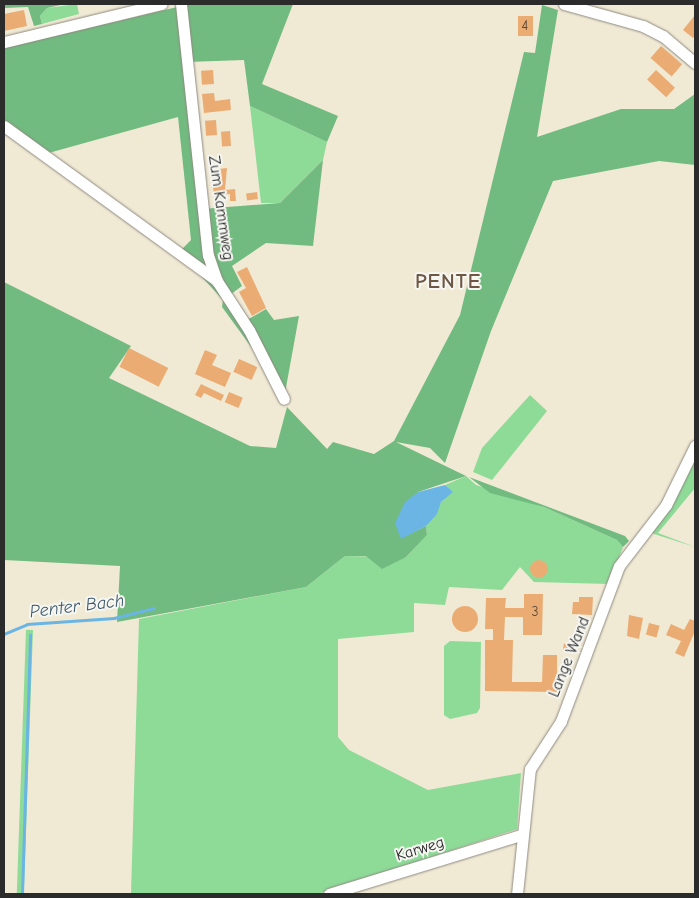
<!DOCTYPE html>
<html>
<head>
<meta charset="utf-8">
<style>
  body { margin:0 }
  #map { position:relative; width:699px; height:898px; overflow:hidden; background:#f0e9d4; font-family:"Comic Neue",sans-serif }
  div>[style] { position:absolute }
  .green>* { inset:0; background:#8edb98; transform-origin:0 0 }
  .forest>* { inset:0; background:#72bb80 }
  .water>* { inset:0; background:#6ab5e3 }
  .stream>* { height:2.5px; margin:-1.25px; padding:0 1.25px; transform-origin:1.25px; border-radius:1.25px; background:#6ab5e3 }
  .building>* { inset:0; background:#eaac73; transform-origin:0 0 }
  .round { border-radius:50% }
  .roads { filter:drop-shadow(0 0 1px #8e8a80) drop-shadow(0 0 1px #8e8a80) }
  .minor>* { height:11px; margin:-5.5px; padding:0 5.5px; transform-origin:5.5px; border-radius:5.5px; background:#fff }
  span { translate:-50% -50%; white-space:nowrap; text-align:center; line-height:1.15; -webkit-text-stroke:4px #f6f6f2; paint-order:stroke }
  .number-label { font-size:14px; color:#5b4b3d }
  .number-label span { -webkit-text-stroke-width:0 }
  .street-label { font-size:16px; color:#2b2b2b }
  .water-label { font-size:18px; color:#415b6b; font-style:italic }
  .district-label { font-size:21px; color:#6e5844; font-weight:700; letter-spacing:1px }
  .frame { position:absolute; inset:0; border:5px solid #2b2b2b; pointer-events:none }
</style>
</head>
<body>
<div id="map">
  <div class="green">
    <i style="clip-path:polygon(77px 4px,79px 14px,42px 24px,40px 16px,47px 8px)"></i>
    <i style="clip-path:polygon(250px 106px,327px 142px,323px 160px,280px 203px,261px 203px)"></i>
    <i style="clip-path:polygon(530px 395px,547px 411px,492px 480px,473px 472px,482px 448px)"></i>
    <i style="clip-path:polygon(695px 452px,695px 488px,658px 533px,695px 547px,651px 533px)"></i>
    <i style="clip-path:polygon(466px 476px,476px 485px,544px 507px,617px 540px,623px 547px,609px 584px,534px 582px,520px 567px,502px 590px,449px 587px,445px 605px,414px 603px,414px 632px,338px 639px,338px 737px,349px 750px,428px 790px,521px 773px,517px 829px,318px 894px,131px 894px,139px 619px,306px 587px,345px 556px,406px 557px,427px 535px,426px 526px,441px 502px,452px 492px,445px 485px)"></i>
    <i style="left:33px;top:630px;width:264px;height:7px;rotate:92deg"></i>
    <i style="clip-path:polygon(450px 641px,481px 642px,480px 708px,477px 713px,450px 719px,444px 715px,444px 646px)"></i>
  </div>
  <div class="forest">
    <i style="clip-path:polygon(4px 4px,65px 4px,47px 8px,40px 16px,42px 24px,34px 26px,28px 7px,4px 8px)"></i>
    <i style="clip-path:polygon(190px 4px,293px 4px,262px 84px,338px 116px,327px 142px,250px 106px,244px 60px,187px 62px,202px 209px,280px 203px,323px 160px,313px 246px,266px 243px,232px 266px,242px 286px,223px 300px,240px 324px,266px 309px,274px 320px,299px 316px,285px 393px,222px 307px,223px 300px,179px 252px,191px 240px,178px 117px,45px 154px,4px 124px,4px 48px)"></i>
    <i style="clip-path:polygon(542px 5px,558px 10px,537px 137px,621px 109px,674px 109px,695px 94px,695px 165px,659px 161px,553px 181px,491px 331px,445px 463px,430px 448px,396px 442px,466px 476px,418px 492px,401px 538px,426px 526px,427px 535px,406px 557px,382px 569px,366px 556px,345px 556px,306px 587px,117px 622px,120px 566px,4px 560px,4px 282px,131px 346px,109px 378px,250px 446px,276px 448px,287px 407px,327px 449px,333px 442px,374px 454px,394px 441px,460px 315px,524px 52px,535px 53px)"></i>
    <i style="clip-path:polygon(469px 477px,625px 536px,629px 541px,623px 547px,617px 540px,544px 507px,490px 493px)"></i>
  </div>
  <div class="water">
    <i style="clip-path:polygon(445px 485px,453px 492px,441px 502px,437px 514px,426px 526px,401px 539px,395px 523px,405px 502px,418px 492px)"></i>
  </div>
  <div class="stream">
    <i style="left:4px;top:634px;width:25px;rotate:-23deg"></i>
    <i style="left:27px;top:624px;width:87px;rotate:-3.9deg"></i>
    <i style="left:114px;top:618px;width:41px;rotate:-14deg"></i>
    <i style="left:22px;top:894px;width:259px;rotate:-88.2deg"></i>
  </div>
  <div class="building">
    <i style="clip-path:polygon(24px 10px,27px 26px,4px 31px,4px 14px)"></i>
    <i style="clip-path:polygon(695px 15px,695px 35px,693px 38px,683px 30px)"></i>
    <i style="left:518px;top:16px;width:15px;height:20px"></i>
    <i style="left:661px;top:46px;width:28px;height:16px;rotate:41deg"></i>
    <i style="left:213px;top:70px;width:14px;height:12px;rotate:86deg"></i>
    <i style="left:656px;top:70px;width:26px;height:13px;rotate:43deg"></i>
    <i style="clip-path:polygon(214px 93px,215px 101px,230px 99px,231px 110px,204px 113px,202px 94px)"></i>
    <i style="left:216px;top:120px;width:15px;height:11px;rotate:86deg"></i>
    <i style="left:230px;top:131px;width:15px;height:9px;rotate:86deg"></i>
    <i style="clip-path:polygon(227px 168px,225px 190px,235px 189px,236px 201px,230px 201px,230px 194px,214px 195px,211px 170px)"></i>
    <i style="left:257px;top:192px;width:7px;height:11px;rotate:82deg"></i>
    <i style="clip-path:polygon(247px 267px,266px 308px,252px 316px,239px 292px,246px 288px,237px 272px)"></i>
    <i style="left:129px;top:348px;width:44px;height:21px;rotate:27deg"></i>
    <i style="clip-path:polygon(205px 350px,217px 355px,212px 365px,231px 373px,225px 387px,195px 374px)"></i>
    <i style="left:239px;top:359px;width:20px;height:14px;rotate:24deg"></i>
    <i style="clip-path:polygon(201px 384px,224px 395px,221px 401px,204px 393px,201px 398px,195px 395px)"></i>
    <i style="left:229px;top:392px;width:15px;height:11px;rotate:23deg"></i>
    <i class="round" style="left:530px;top:560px;width:18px;height:18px"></i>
    <i style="clip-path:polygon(524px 594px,543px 594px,542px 635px,523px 635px,523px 617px,505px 617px,504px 640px,513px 640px,512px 682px,542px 682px,543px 655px,557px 655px,557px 692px,485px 691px,485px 640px,493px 640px,493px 629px,485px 629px,486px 598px,506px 598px,505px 608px,524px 608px)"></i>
    <i style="clip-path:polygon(579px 597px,593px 597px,592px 615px,572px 614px,573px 602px,579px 602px)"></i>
    <i class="round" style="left:452px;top:606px;width:26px;height:26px"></i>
    <i style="clip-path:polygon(629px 615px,643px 618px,639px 639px,627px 636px)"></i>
    <i style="clip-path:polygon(690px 619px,695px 621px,695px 631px,684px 657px,675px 653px,681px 641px,666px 635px,671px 624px,684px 630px)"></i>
    <i style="left:649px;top:623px;width:11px;height:12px;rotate:15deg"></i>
    <i style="clip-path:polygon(564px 643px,570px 644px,570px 651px,563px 650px)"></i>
  </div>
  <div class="roads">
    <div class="minor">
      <i style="left:181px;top:4px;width:252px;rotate:83.9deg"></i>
      <i style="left:208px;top:255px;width:28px;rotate:71deg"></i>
      <i style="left:217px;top:281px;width:59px;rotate:56.9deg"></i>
      <i style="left:249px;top:330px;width:77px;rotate:63.1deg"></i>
      <i style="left:564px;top:4px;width:82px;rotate:15.6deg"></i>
      <i style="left:643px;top:26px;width:22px;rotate:27deg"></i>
      <i style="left:663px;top:36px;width:42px;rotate:40.2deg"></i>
      <i style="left:4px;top:42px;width:162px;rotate:-13.6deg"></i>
      <i style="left:4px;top:126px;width:263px;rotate:36deg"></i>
      <i style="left:329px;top:894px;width:201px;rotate:-17.1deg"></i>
      <i style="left:517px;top:894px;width:126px;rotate:-84.1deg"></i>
      <i style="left:530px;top:769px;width:57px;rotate:-57.1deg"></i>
      <i style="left:561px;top:721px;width:165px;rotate:-69.5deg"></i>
      <i style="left:619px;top:566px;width:77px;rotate:-52.4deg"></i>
      <i style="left:666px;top:505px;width:66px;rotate:-63.8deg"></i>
    </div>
  </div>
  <div class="number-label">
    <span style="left:525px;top:26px">4</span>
    <span style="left:535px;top:612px">3</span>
  </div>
  <div class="street-label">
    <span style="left:221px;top:208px;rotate:82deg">Zum Kammweg</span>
    <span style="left:569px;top:657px;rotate:-68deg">Lange Wand</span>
    <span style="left:420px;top:849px;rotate:-17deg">Karweg</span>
  </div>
  <div class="water-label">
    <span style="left:77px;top:607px;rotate:-7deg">Penter Bach</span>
  </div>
  <div class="district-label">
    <span style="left:448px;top:281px">PENTE</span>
  </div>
  <div class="frame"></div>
</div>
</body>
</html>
